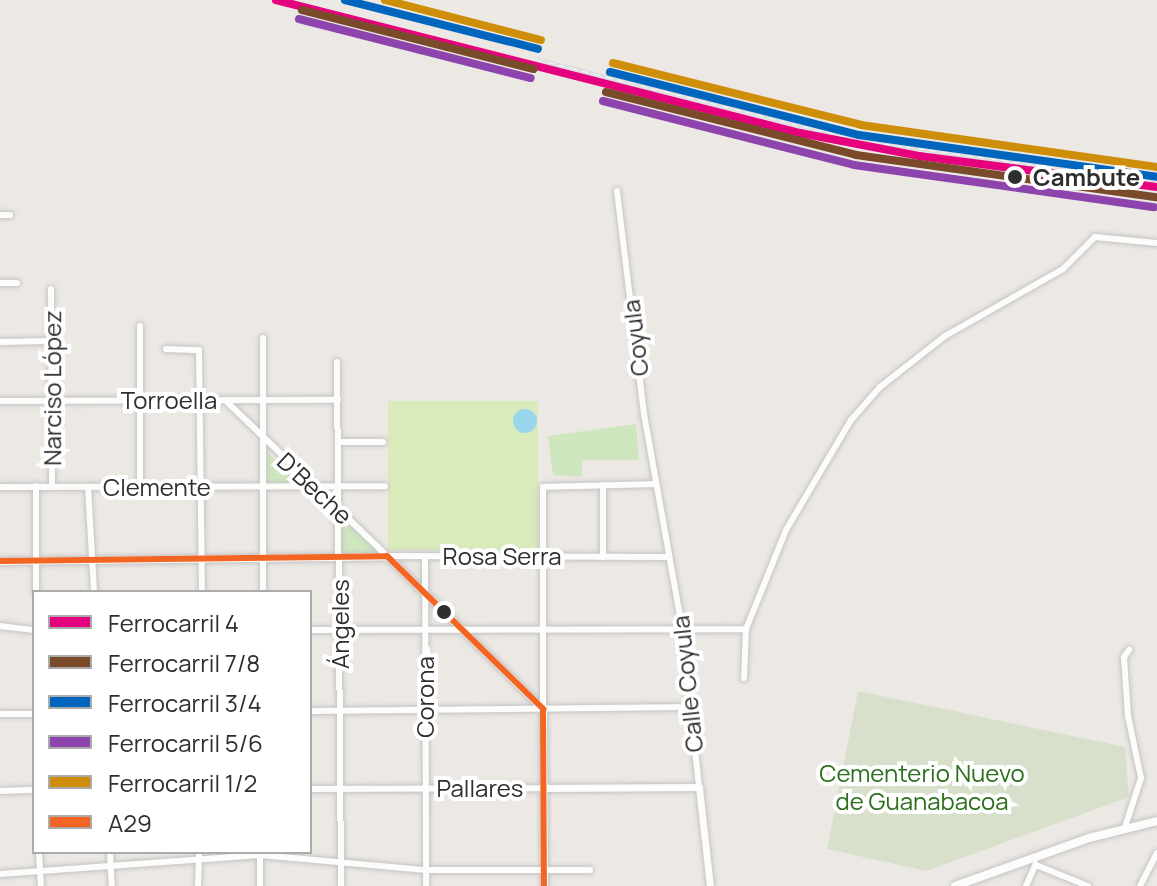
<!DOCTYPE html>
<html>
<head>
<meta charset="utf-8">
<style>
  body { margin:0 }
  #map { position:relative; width:1157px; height:886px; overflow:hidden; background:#ece8e4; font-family:Manrope,sans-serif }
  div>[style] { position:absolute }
  .green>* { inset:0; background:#cee6be }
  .cemetery>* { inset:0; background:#d8e0cc }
  .pitch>* { inset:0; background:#d9eabb; transform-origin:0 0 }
  .water>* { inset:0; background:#99d6ec }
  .round { border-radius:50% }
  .roads { filter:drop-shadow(0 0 2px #c5c4c5) drop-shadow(0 0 2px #c5c4c5) }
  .minor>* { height:6px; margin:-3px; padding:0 3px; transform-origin:3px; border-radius:3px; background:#fcfcfb }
  .tertiary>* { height:7px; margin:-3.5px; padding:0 3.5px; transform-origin:3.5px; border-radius:3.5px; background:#fcfcfb }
  .secondary>* { height:8px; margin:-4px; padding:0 4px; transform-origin:4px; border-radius:4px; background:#fcfcfb }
  .rail>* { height:5px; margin-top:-2.5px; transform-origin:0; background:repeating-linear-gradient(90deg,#fff 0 6px,#dfdfe1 0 12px); box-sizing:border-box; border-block:2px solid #dfdfe1 }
  .bus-1>* { height:6px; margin:-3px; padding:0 3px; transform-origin:3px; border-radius:3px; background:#f26522 }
  .rail-1>* { height:8px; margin:-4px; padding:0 4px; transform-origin:4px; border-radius:4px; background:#e5007d }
  .rail-2>* { height:8px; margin:-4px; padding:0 4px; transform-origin:4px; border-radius:4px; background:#7a4b2a }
  .rail-3>* { height:8px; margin:-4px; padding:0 4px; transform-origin:4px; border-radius:4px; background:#0065bd }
  .rail-4>* { height:8px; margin:-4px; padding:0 4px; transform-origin:4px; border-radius:4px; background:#8e44ad }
  .rail-5>* { height:8px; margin:-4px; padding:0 4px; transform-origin:4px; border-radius:4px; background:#cf8e09 }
  .dots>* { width:22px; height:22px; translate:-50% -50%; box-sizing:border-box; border:4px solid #fff; border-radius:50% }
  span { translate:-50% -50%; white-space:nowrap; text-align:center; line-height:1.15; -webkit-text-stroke:8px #fff; paint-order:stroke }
  .stop-label { font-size:24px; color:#2e2e2e; font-weight:700 }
  .left { translate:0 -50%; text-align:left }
  .street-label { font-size:24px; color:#2e2e2e }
  .park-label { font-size:24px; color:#2c6e1b }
  .legend { position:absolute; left:32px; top:590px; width:280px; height:264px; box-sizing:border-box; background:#fff; border:2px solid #ababab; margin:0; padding:10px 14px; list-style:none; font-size:24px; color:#2e2e2e }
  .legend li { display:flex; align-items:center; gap:16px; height:40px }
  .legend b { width:40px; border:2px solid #ababab }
</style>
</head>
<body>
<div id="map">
  <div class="green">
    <i style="clip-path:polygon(636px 424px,639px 460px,583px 460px,581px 477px,553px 475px,548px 436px)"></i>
    <i style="clip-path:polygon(267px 452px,298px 483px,268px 484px)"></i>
    <i style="clip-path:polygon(341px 519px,381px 554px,341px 555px)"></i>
  </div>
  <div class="cemetery">
    <i style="clip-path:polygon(858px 691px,1125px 747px,1129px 797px,926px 871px,827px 849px)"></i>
  </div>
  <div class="pitch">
    <i style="left:538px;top:401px;width:149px;height:150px;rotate:90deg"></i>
  </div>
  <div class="water">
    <i class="round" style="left:513px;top:409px;width:24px;height:24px"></i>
  </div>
  <div class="roads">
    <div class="minor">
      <i style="left:617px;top:191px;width:225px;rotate:83.1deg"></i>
      <i style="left:644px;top:414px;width:217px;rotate:79.9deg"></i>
      <i style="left:682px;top:628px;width:160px;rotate:83.9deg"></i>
      <i style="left:0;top:215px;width:10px"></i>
      <i style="left:0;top:283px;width:17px"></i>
      <i style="left:51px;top:289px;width:197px;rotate:89.7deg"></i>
      <i style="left:263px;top:338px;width:254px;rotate:90deg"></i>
      <i style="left:0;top:342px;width:51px;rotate:-1.1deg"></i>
      <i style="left:166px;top:349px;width:33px;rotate:2deg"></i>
      <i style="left:199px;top:350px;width:242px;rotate:89.3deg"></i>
      <i style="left:337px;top:362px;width:524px;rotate:89.56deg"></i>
      <i style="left:225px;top:400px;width:225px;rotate:43.9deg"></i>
      <i style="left:387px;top:556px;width:281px;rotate:0.2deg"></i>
      <i style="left:0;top:401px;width:338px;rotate:-0.2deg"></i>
      <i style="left:339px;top:442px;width:44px"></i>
      <i style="left:603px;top:485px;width:72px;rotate:90deg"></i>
      <i style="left:0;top:487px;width:385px;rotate:-0.1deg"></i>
      <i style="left:88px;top:487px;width:105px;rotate:86.7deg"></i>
      <i style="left:140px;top:487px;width:161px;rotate:-90deg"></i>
      <i style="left:425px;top:556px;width:330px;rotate:89.8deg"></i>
      <i style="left:36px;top:592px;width:106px;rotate:-90deg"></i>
      <i style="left:0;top:626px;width:34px;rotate:7deg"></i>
      <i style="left:310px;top:630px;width:436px;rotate:-0.1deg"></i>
      <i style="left:744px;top:678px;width:49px;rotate:-87.7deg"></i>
      <i style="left:746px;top:629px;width:107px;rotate:-68deg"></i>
      <i style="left:786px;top:530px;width:128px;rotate:-59.4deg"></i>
      <i style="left:851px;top:420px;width:44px;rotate:-48.7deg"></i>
      <i style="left:880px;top:387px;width:83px;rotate:-38.1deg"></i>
      <i style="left:945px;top:336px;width:136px;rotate:-29.6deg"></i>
      <i style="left:1063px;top:269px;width:45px;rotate:-45deg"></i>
      <i style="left:1095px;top:237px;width:62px;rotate:5.5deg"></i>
      <i style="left:543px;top:709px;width:222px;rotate:-90deg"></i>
      <i style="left:543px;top:487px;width:112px;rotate:-1.5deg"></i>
      <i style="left:310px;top:711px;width:380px;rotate:-0.6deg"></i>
      <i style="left:0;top:714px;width:34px"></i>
      <i style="left:310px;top:789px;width:233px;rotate:-0.2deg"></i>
      <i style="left:0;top:791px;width:34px;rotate:-2deg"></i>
      <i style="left:1125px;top:827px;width:52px;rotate:-71.9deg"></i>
      <i style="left:1141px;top:778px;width:63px;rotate:-101.8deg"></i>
      <i style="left:1128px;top:716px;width:59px;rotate:-93.9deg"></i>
      <i style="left:1124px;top:657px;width:9px;rotate:-54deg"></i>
      <i style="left:39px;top:852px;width:34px;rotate:87deg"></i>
      <i style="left:110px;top:852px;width:34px;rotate:87deg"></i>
      <i style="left:1036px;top:865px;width:56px;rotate:22deg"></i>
      <i style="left:0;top:874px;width:261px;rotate:-4.2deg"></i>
      <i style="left:260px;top:855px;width:167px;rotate:5.2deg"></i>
      <i style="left:426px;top:870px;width:164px"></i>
      <i style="left:198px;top:886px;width:34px;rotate:-88deg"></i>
      <i style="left:260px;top:886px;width:32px;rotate:-90deg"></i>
      <i style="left:1026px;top:886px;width:24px;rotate:-66deg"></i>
      <i style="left:1140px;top:886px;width:37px;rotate:-63deg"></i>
    </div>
    <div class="tertiary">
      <i style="left:0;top:561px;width:387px;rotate:-0.7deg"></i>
      <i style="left:387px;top:556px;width:219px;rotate:44.4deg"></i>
      <i style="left:543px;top:709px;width:177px;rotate:89.7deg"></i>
      <i style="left:543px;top:788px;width:156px;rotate:-0.4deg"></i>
      <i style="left:699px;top:787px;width:100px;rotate:83.7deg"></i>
    </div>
    <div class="secondary">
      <i style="left:955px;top:886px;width:142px;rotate:-19.7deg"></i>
      <i style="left:1089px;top:838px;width:70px;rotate:-14deg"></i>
    </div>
  </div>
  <div class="rail">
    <i style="left:536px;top:59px;width:333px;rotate:14.1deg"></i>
    <i style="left:859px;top:140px;width:301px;rotate:8deg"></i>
  </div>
  <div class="bus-1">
    <i style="left:387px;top:556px;width:219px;rotate:44.4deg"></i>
    <i style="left:0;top:561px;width:387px;rotate:-0.7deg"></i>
    <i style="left:543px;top:709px;width:177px;rotate:89.7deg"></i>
  </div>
  <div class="rail-1">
    <i style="left:276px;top:0;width:541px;rotate:14.24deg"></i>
    <i style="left:800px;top:133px;width:121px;rotate:10.9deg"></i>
    <i style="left:919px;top:156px;width:240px;rotate:7.4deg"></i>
  </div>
  <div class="rail-2">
    <i style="left:302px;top:10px;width:239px;rotate:14.3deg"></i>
    <i style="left:606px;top:92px;width:258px;rotate:14.1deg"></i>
    <i style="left:856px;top:155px;width:303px;rotate:8deg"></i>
  </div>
  <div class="rail-3">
    <i style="left:345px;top:0;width:199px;rotate:14.2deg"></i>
    <i style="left:610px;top:72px;width:257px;rotate:14.2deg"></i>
    <i style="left:859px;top:135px;width:301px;rotate:8deg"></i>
  </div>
  <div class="rail-4">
    <i style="left:299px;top:19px;width:239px;rotate:14.3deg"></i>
    <i style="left:603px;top:101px;width:259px;rotate:14.3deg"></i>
    <i style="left:854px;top:165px;width:303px;rotate:8deg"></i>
  </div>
  <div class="rail-5">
    <i style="left:385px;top:0;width:161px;rotate:14.4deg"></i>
    <i style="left:613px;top:63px;width:256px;rotate:14deg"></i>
    <i style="left:861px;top:125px;width:299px;rotate:8.1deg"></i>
  </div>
  <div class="dots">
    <i style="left:1015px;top:177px;background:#2e2e2e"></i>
    <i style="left:444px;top:612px;background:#2e2e2e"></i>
  </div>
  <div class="stop-label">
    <span class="left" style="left:1033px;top:177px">Cambute</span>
  </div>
  <div class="street-label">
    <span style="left:635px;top:338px;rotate:-97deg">Coyula</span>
    <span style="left:52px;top:388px;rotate:-90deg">Narciso López</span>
    <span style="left:169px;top:400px">Torroella</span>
    <span style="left:157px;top:487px">Clemente</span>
    <span style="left:315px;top:488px;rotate:43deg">D'Beche</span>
    <span style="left:502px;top:556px">Rosa Serra</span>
    <span style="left:340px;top:624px;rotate:-90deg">Ángeles</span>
    <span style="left:687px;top:684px;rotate:-96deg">Calle Coyula</span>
    <span style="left:425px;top:697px;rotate:-90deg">Corona</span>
    <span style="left:480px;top:788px">Pallares</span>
  </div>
  <div class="park-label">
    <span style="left:922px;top:787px">Cementerio Nuevo<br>de Guanabacoa</span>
  </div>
  <ul class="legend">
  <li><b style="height:10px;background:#e5007d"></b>Ferrocarril 4</li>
  <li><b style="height:10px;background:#7a4b2a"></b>Ferrocarril 7/8</li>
  <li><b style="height:10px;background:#0065bd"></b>Ferrocarril 3/4</li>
  <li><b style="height:10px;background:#8e44ad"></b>Ferrocarril 5/6</li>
  <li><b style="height:10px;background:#cf8e09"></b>Ferrocarril 1/2</li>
  <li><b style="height:10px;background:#f26522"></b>A29</li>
  </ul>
</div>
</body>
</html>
